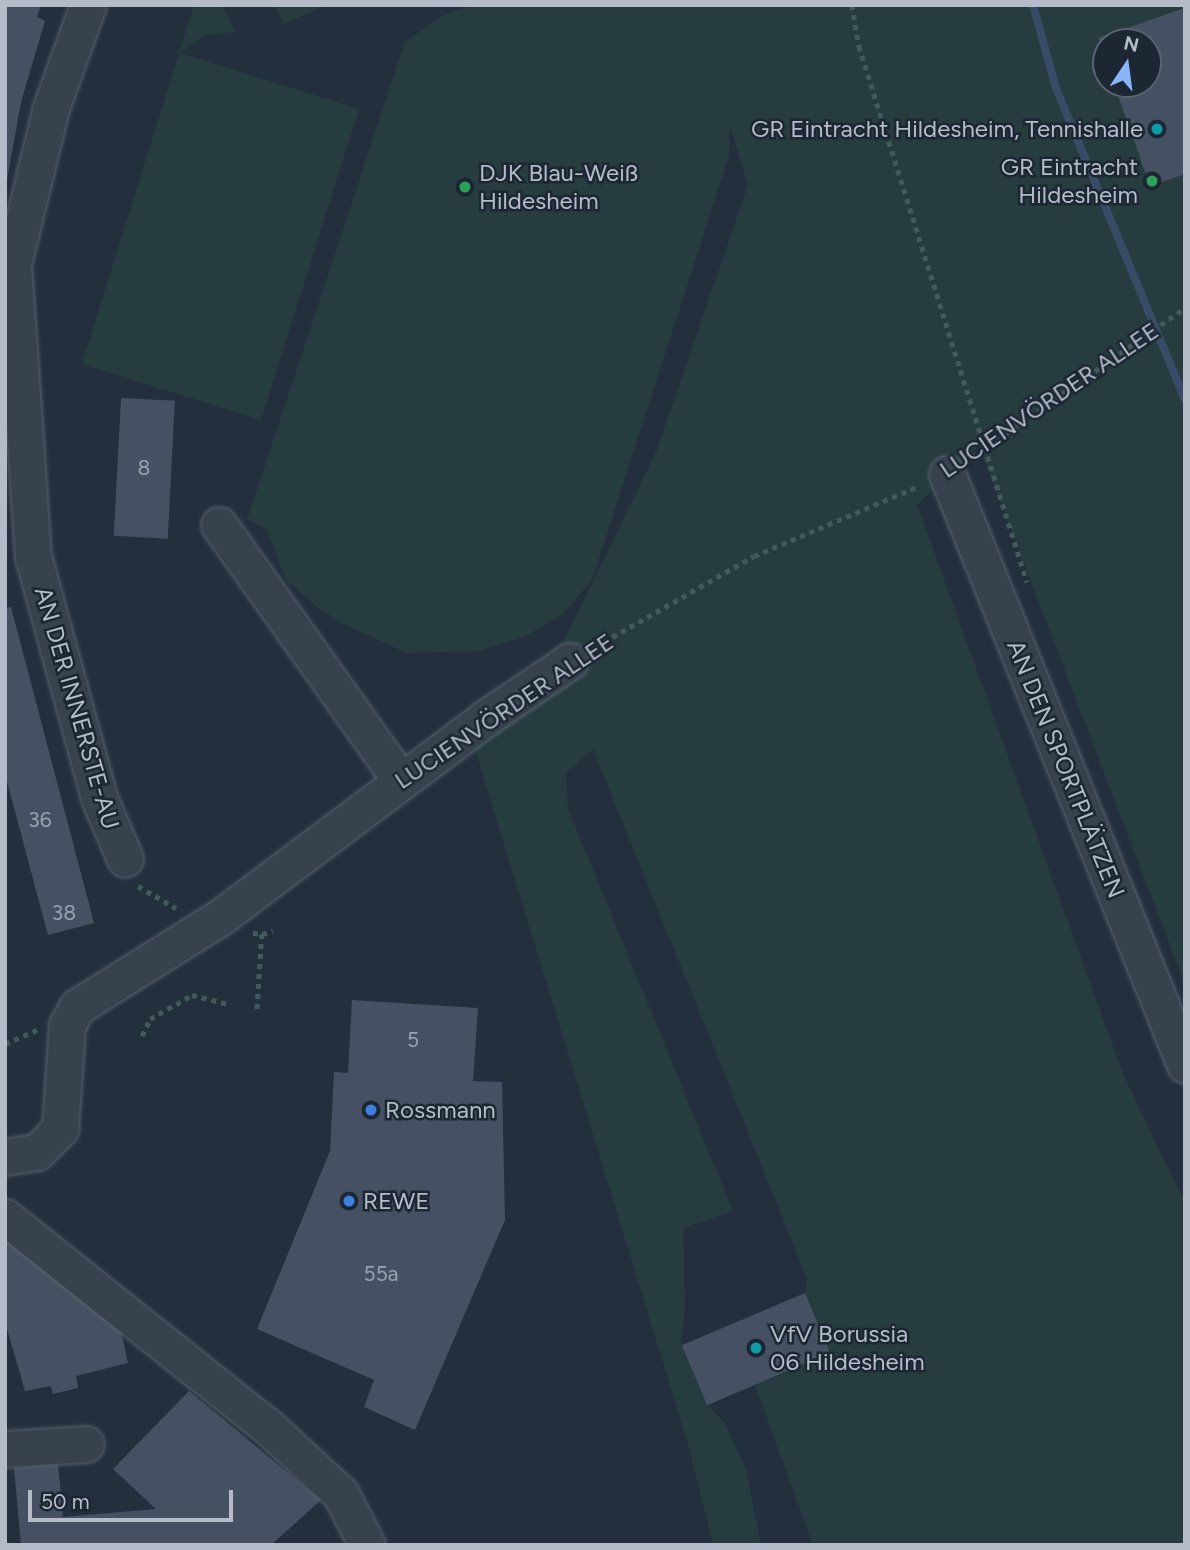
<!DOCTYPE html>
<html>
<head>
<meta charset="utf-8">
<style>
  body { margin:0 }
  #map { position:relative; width:1190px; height:1550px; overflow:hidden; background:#242f3e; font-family:Figtree,sans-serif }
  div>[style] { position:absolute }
  .green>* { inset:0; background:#263c3f }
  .stream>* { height:8px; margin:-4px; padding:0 4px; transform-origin:4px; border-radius:4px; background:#394c67 }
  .building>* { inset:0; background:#455162; transform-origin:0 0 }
  .path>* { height:4.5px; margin-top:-2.25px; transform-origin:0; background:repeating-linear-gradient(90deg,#44595c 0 5px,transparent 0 10px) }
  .roads { filter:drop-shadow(0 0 2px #565f6c) drop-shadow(0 0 2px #565f6c) }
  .minor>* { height:35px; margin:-17.5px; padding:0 17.5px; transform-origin:17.5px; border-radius:17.5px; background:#38414e }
  .dots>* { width:19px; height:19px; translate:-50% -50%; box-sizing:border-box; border:4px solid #1d2633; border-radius:50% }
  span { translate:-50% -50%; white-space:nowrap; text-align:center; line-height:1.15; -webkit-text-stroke:5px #1d2633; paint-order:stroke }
  .number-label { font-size:21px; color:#98a1af }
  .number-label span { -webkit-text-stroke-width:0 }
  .poi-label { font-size:24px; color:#b4bcc9 }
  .right { translate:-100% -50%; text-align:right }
  .left { translate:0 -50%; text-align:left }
  .street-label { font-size:24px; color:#b4bcc9 }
  .frame { position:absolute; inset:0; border:7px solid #b4bcc9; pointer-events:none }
  .north { position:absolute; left:1092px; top:28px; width:70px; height:70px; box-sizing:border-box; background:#1d2633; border:2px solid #59626f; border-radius:50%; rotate:13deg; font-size:19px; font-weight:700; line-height:28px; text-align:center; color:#b4bcc9 }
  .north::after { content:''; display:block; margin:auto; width:24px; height:32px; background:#8ab4f8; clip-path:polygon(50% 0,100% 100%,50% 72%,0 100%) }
  .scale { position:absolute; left:28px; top:1490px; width:205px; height:32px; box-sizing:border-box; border:4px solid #b4bcc9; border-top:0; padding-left:9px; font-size:21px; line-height:24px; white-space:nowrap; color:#b4bcc9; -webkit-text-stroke:5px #1d2633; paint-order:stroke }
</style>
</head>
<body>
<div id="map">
  <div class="green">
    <i style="clip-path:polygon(194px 5px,222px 5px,235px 32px,204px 36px,180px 53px,359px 109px,261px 420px,82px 364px)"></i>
    <i style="clip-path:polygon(275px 5px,328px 5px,283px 24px)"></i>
    <i style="clip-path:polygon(evenodd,474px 5px,1185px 5px,1185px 984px,979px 446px,917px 505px,1123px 1074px,1185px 1203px,1185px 1545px,813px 1545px,755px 1385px,830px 1353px,805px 1293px,807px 1278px,593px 749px,566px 773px,568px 809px,733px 1211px,683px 1228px,685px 1310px,681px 1343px,706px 1404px,725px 1423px,746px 1470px,761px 1545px,713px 1545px,688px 1444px,466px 720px,565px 639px,657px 450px,748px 185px,730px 125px,729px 156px,592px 580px,562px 615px,524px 637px,478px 651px,407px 653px,341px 623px,315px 605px,286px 580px,266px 528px,247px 520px,405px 42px,444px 15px,474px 5px,1106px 42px,1148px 42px,1148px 84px,1106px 84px,1106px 42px)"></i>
  </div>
  <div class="stream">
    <i style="left:1033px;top:5px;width:86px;rotate:74.5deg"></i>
    <i style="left:1056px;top:88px;width:337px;rotate:67.5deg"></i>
  </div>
  <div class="building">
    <i style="clip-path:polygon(5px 5px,41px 5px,37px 17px,45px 21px,21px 102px,7px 180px)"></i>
    <i style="clip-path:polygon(1185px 8px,1185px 174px,1150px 186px,1114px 84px,1148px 84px,1148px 42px,1106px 42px,1106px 59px,1098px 38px)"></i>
    <i style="left:121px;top:398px;width:54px;height:138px;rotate:3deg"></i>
    <i style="clip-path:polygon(11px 607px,94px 923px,48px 935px,5px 774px,5px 608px)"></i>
    <i style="clip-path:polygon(352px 1000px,478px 1008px,473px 1081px,502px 1082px,505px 1220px,415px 1430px,364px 1407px,374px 1380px,257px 1329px,330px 1151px,334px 1072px,348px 1073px)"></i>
    <i style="clip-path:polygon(5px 1227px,118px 1317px,128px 1363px,76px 1376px,78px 1388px,53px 1394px,51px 1386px,25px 1391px,5px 1322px)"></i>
    <i style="left:805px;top:1293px;width:65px;height:134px;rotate:67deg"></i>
    <i style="clip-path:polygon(189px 1391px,321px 1500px,271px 1545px,21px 1545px,14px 1468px,58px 1464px,63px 1517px,156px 1509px,113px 1469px)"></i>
  </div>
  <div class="path">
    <i style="left:852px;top:5px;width:42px;rotate:80.3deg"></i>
    <i style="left:859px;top:46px;width:562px;rotate:72.6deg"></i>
    <i style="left:972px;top:457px;width:260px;rotate:-35deg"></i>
    <i style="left:595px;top:647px;width:183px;rotate:-29.8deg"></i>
    <i style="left:754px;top:556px;width:179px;rotate:-23deg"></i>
    <i style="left:138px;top:886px;width:44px;rotate:30.1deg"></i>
    <i style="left:253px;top:933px;width:9px;rotate:6deg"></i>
    <i style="left:262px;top:934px;width:77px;rotate:93.7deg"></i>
    <i style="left:262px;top:934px;width:11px;rotate:-15deg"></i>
    <i style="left:142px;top:1036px;width:19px;rotate:-65deg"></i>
    <i style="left:150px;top:1019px;width:48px;rotate:-29.7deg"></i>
    <i style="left:192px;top:995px;width:38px;rotate:14deg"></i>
    <i style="left:5px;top:1044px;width:36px;rotate:-24deg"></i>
  </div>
  <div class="roads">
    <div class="minor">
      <i style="left:88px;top:5px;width:109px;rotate:109.8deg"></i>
      <i style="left:51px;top:108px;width:161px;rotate:103.7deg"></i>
      <i style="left:13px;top:264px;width:293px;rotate:86.1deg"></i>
      <i style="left:33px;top:556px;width:251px;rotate:74.7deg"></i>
      <i style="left:99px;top:798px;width:66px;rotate:66.9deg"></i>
      <i style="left:947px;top:474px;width:637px;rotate:68.06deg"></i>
      <i style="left:219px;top:525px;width:314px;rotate:54.6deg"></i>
      <i style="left:5px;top:1157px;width:32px;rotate:-9deg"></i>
      <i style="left:37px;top:1152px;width:33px;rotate:-45deg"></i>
      <i style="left:60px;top:1129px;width:104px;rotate:-86.1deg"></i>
      <i style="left:67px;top:1025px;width:21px;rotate:-61deg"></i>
      <i style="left:77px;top:1007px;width:171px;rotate:-32.1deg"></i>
      <i style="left:222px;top:916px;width:331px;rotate:-36.9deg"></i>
      <i style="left:487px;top:717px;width:100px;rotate:-34deg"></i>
      <i style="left:5px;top:1217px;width:334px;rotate:38.6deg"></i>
      <i style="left:266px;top:1425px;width:102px;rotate:42.6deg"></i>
      <i style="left:341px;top:1494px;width:57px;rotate:63deg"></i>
      <i style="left:5px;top:1449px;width:81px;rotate:-3.5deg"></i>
    </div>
  </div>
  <div class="dots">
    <i style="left:1157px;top:129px;background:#0f9aa8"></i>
    <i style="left:1152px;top:181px;background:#2e9e5b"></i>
    <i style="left:465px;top:187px;background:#2e9e5b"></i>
    <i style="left:371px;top:1110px;background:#3f7fe0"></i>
    <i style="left:349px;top:1201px;background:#3f7fe0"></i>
    <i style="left:756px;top:1348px;background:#0f9aa8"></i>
  </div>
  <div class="number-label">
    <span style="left:144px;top:468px">8</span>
    <span style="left:40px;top:820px">36</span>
    <span style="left:64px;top:913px">38</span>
    <span style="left:413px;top:1040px">5</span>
    <span style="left:381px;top:1274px">55a</span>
  </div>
  <div class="poi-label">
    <span class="right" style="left:1143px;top:129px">GR Eintracht Hildesheim, Tennishalle</span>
    <span class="right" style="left:1138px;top:181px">GR Eintracht<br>Hildesheim</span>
    <span class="left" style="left:479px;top:187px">DJK Blau-Weiß<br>Hildesheim</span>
    <span class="left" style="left:385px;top:1110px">Rossmann</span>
    <span class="left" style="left:363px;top:1201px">REWE</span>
    <span class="left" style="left:770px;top:1348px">VfV Borussia<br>06 Hildesheim</span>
  </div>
  <div class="street-label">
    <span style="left:1049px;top:400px;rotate:-34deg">LUCIENVÖRDER ALLEE</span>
    <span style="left:77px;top:708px;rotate:74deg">AN DER INNERSTE-AU</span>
    <span style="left:504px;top:711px;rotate:-34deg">LUCIENVÖRDER ALLEE</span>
    <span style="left:1066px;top:769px;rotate:68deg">AN DEN SPORTPLÄTZEN</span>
  </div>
  <div class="frame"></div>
  <div class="north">N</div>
  <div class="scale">50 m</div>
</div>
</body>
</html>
